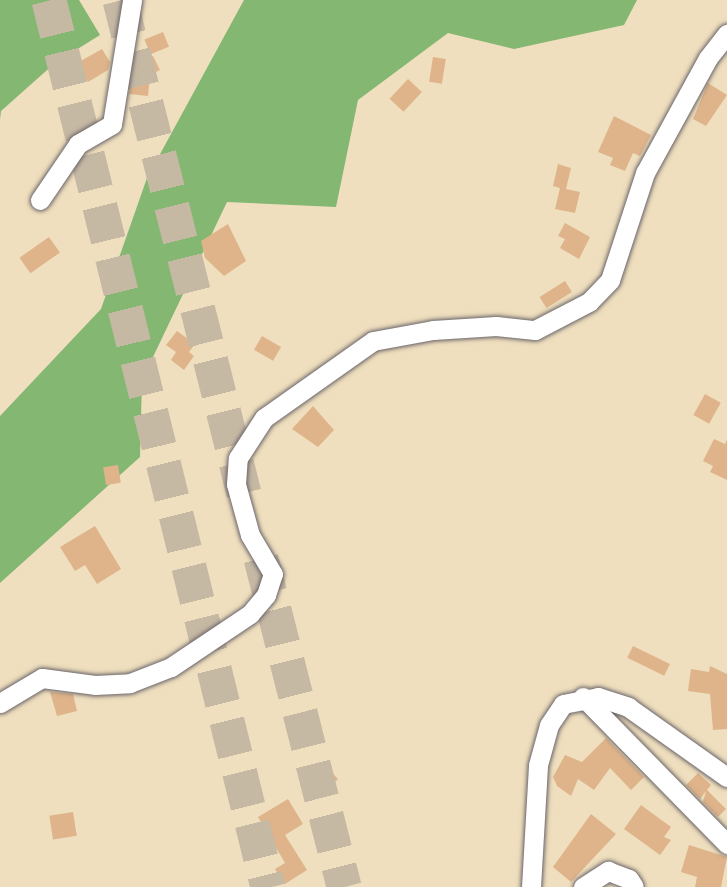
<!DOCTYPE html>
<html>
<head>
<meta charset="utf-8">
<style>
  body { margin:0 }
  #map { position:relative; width:727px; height:887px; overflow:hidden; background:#efdfbe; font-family:"Comic Neue",sans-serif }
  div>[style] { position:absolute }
  .forest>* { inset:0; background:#83b772 }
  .building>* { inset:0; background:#dfb48a; transform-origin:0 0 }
  .motorway-tunnel>* { height:35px; margin-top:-17.5px; transform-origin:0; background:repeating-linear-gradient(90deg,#c6b9a4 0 35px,transparent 0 53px) }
  .roads { filter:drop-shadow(0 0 2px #6a6469) drop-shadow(0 0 2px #6a6469) }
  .minor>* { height:19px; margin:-9.5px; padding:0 9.5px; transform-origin:9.5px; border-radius:9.5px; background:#fff }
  span { translate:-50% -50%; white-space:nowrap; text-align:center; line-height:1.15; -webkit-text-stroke:6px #f7f3e8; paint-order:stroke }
</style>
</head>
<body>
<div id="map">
  <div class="forest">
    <i style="clip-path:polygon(0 0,79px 0,100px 35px,55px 63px,1px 111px,0 120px)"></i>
    <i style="clip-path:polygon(244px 0,637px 0,624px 25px,514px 49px,448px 33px,358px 100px,336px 207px,227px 202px,142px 380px,140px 457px,0 583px,0 416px,101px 309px,147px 178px)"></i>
  </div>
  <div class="building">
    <i style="left:163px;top:32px;width:16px;height:20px;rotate:68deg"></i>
    <i style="clip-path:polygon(102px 49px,110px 62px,108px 70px,88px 82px,77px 63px)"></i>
    <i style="clip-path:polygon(153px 56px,160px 70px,150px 75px,148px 96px,129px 94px,133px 70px,142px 71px,143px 62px)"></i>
    <i style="left:433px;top:57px;width:13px;height:25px;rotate:9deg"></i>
    <i style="left:408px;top:79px;width:19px;height:27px;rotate:43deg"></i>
    <i style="clip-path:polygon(708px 83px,727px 95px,706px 126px,693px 119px)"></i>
    <i style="clip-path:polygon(614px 116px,651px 135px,640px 156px,633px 153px,625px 171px,610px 165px,613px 158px,598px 152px)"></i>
    <i style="clip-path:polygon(558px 164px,571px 168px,566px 189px,580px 192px,575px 213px,555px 209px,560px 188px,553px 186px)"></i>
    <i style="clip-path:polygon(565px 223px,590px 237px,579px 259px,560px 248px,565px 239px,558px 236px)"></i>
    <i style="clip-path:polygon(228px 224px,246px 261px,224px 276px,205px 258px,201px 241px)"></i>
    <i style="left:49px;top:237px;width:19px;height:36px;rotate:55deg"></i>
    <i style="left:565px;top:281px;width:13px;height:30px;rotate:58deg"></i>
    <i style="clip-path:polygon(177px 331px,195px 344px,189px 352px,194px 356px,184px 370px,171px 360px,176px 352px,166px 345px)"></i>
    <i style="left:262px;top:336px;width:22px;height:16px;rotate:30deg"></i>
    <i style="left:705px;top:394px;width:18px;height:24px;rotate:29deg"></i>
    <i style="clip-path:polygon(313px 406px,334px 430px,318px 447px,292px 429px)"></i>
    <i style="clip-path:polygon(714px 439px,725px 444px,727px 440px,727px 480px,710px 472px,713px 466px,703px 461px)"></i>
    <i style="left:118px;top:465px;width:18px;height:15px;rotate:81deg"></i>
    <i style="clip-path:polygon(95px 526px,121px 569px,97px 584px,85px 565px,75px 571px,60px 547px)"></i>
    <i style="left:633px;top:646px;width:41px;height:13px;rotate:26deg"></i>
    <i style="clip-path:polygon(710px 666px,727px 674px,727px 729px,713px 730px,710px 694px,688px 691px,691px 669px,709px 672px)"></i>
    <i style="clip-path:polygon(50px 692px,73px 694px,77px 711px,57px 716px)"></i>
    <i style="clip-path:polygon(606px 738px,644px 777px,631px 790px,610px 768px,594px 790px,578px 779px,571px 796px,557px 786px,553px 777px,565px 755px,582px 762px)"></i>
    <i style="left:328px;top:768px;width:15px;height:13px;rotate:48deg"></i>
    <i style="clip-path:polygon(698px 773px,711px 785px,707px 790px,726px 809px,718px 817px,703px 802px,706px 791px,700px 799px,686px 785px)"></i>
    <i style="clip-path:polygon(288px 799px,303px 824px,285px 835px,307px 870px,285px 884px,275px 869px,285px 863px,258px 817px)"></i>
    <i style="clip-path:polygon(641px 805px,671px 827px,664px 837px,671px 840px,660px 855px,624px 829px)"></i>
    <i style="left:73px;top:812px;width:24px;height:24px;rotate:81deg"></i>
    <i style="clip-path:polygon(591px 814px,616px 834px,571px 882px,553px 867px)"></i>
    <i style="clip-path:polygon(689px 845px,727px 857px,721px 887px,695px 887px,697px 877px,681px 872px)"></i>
  </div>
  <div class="motorway-tunnel">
    <i style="left:49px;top:0;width:914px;rotate:76.13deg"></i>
    <i style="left:120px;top:0;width:508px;rotate:75.88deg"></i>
    <i style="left:261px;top:558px;width:339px;rotate:75.8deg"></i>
  </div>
  <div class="roads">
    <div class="minor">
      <i style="left:40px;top:200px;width:68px;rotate:-55.8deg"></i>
      <i style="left:78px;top:144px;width:39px;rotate:-30deg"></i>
      <i style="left:112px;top:124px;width:126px;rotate:-80.8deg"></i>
      <i style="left:583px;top:697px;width:206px;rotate:45.6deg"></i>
      <i style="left:0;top:703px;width:49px;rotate:-30.8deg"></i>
      <i style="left:42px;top:678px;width:53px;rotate:7.5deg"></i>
      <i style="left:95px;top:685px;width:35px;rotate:-3deg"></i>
      <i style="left:130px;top:683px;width:44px;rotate:-21.3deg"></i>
      <i style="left:171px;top:667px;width:95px;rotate:-33.9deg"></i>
      <i style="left:250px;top:614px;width:25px;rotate:-50deg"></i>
      <i style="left:266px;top:595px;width:22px;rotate:-72deg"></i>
      <i style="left:273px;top:574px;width:45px;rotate:-120.5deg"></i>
      <i style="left:250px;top:535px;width:53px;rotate:-105.4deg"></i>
      <i style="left:236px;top:484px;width:26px;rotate:-86deg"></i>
      <i style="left:238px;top:458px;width:48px;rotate:-57deg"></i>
      <i style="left:264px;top:418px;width:133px;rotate:-35.2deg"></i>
      <i style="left:373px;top:341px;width:61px;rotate:-10.4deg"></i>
      <i style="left:433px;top:330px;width:63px;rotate:-3.6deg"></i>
      <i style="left:496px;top:326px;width:39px;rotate:6deg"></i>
      <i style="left:535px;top:330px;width:61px;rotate:-27.4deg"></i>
      <i style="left:589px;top:302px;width:30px;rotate:-46deg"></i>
      <i style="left:610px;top:280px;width:113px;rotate:-71.9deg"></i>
      <i style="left:645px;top:173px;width:131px;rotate:-61.3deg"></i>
      <i style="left:708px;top:58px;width:31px;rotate:-52deg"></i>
      <i style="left:531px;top:887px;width:122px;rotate:-86.7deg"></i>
      <i style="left:538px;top:765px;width:41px;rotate:-74.6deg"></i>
      <i style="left:549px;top:725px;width:25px;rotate:-56deg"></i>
      <i style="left:563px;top:704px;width:36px;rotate:-11deg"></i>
      <i style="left:598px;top:697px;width:32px;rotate:18deg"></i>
      <i style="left:628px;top:707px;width:121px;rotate:35.3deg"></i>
      <i style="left:583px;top:887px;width:30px;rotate:-33deg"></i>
      <i style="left:608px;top:871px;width:22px;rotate:21deg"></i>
      <i style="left:629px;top:879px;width:9px;rotate:58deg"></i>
    </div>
  </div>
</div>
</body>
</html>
